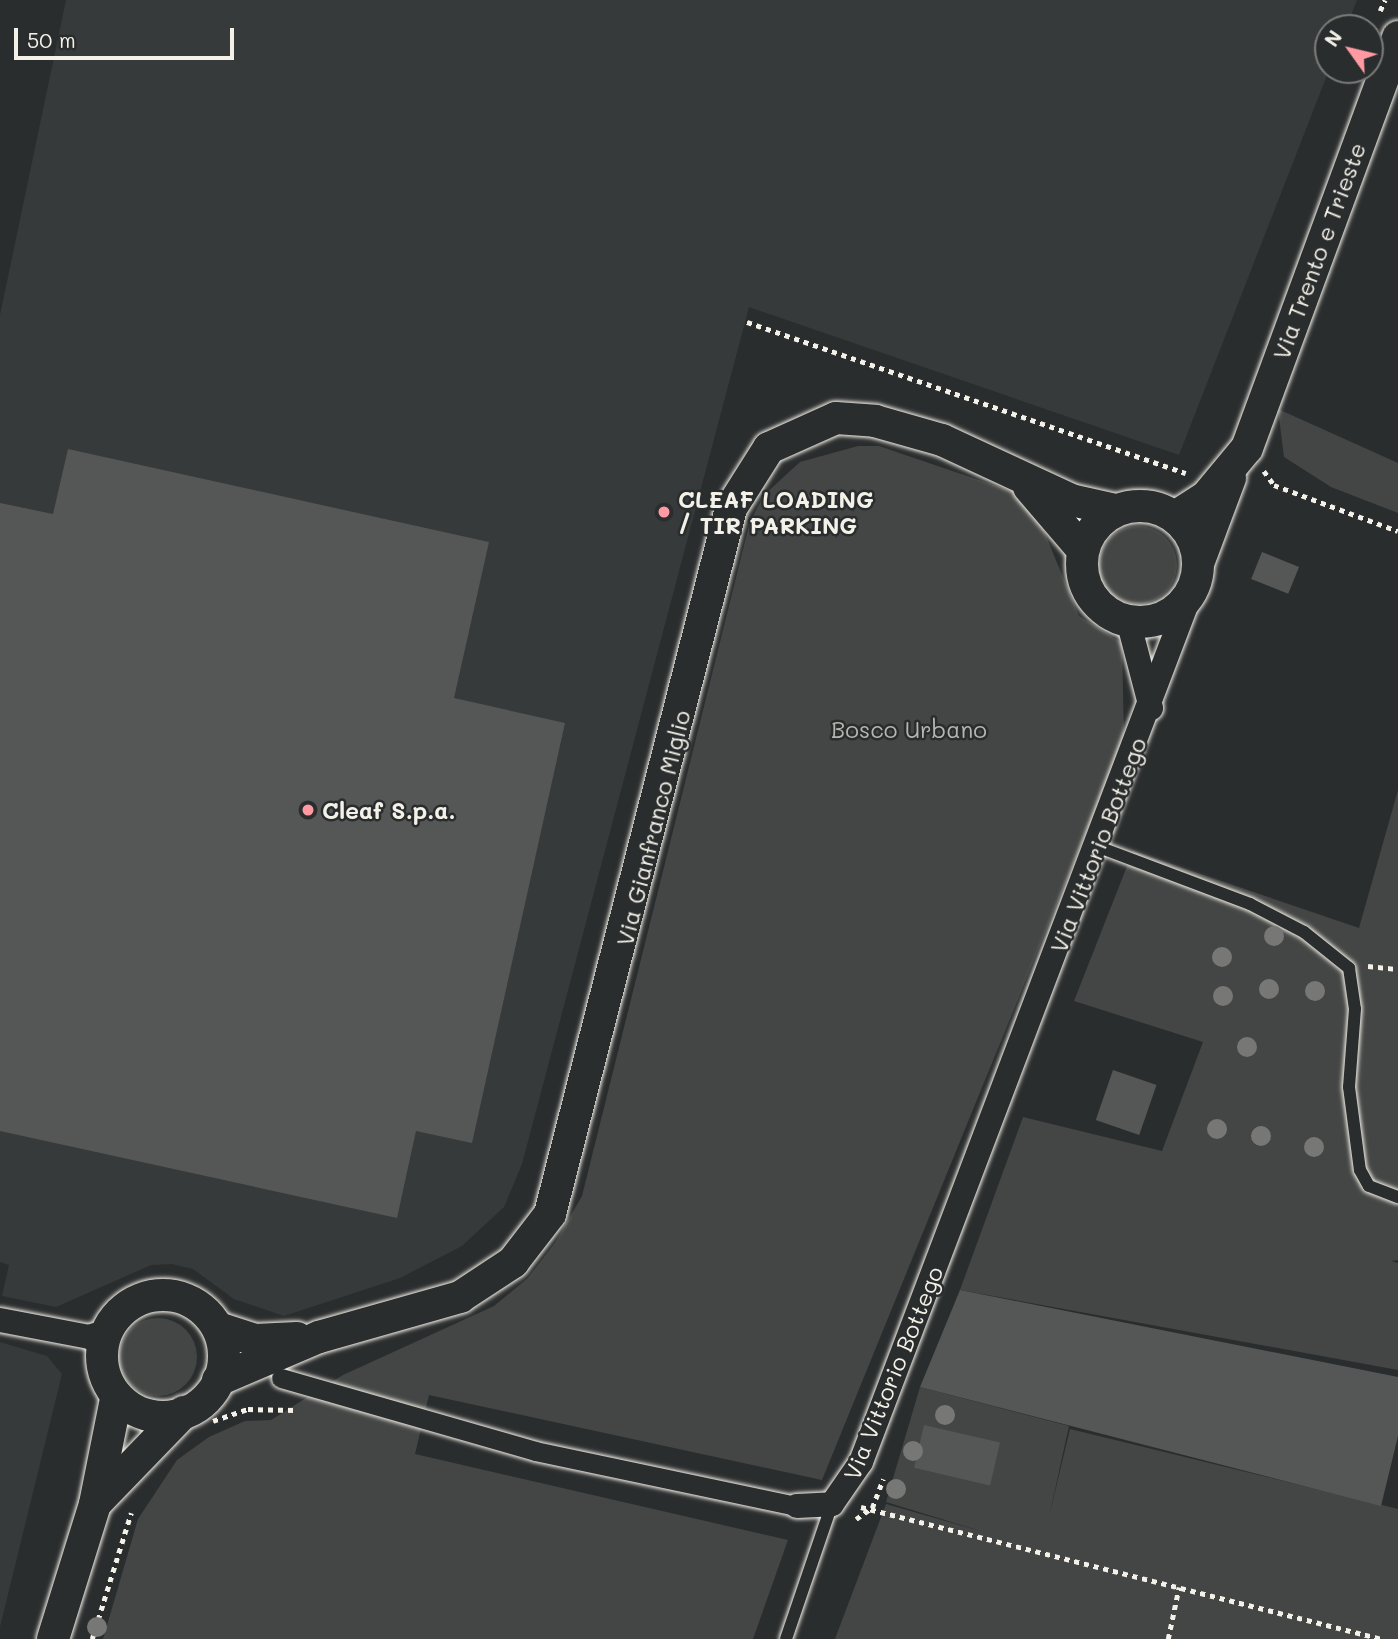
<!DOCTYPE html>
<html>
<head>
<meta charset="utf-8">
<style>
  body { margin:0 }
  #map { position:relative; width:1398px; height:1639px; overflow:hidden; background:#2a2d2e; font-family:Mali,sans-serif }
  div>[style] { position:absolute }
  .built>* { inset:0; background:#373a3a }
  .green>* { inset:0; background:#444645 }
  .round { border-radius:50% }
  .building>* { inset:0; background:#555756; transform-origin:0 0 }
  .path>* { height:4.5px; margin-top:-2.25px; transform-origin:0; background:repeating-linear-gradient(90deg,#f4f1e8 0 5px,transparent 0 10px) }
  .roads { filter:drop-shadow(0 0 2px #f4f1e8) drop-shadow(0 0 2px #f4f1e8) }
  .service>* { height:12px; margin:-6px; padding:0 6px; transform-origin:6px; border-radius:6px; background:#2a2d2e }
  .pedestrian>* { height:19px; margin:-9.5px; padding:0 9.5px; transform-origin:9.5px; border-radius:9.5px; background:#2a2d2e }
  .minor>* { height:24px; margin:-12px; padding:0 12px; transform-origin:12px; border-radius:12px; background:#2a2d2e }
  .tertiary>* { height:32px; margin:-16px; padding:0 16px; transform-origin:16px; border-radius:16px; background:#2a2d2e }
  .tertiary>.ring { margin:-16px; padding:0; box-sizing:content-box; background:none; border:32px solid #2a2d2e; border-radius:50% }
  .trees>* { width:20px; height:20px; margin:-10px; border-radius:50%; background:#777875 }
  .dots>* { width:19px; height:19px; translate:-50% -50%; box-sizing:border-box; border:4px solid #2a2d2e; border-radius:50% }
  span { translate:-50% -50%; white-space:nowrap; text-align:center; line-height:1.15; -webkit-text-stroke:5px #2a2d2e; paint-order:stroke }
  .street-label { font-size:23px; color:#f4f1e8 }
  .poi-label { font-size:23px; color:#f4f1e8; font-weight:700 }
  .left { translate:0 -50%; text-align:left }
  .park-label { font-size:23px; color:#b6b5af }
  .north { position:absolute; left:1314px; top:14px; width:70px; height:70px; box-sizing:border-box; background:#2a2d2e; border:2px solid #7b7b78; border-radius:50%; rotate:304deg; font-size:19px; font-weight:700; line-height:28px; text-align:center; color:#f4f1e8 }
  .north::after { content:''; display:block; margin:auto; width:24px; height:32px; background:#ff9aa2; clip-path:polygon(50% 0,100% 100%,50% 72%,0 100%) }
  .scale { position:absolute; left:14px; top:28px; width:220px; height:32px; box-sizing:border-box; border:4px solid #f4f1e8; border-top:0; padding-left:9px; font-size:21px; line-height:24px; white-space:nowrap; color:#f4f1e8; -webkit-text-stroke:5px #2a2d2e; paint-order:stroke }
</style>
</head>
<body>
<div id="map">
  <div class="built">
    <i style="clip-path:polygon(66px 0,1357px 0,1346px 28px,1328px 28px,1329px 70px,1179px 455px,749px 307px,522px 1164px,504px 1207px,462px 1246px,400px 1278px,284px 1316px,234px 1299px,193px 1269px,172px 1264px,151px 1265px,56px 1307px,2px 1296px,9px 1265px,0 1262px,0 315px)"></i>
    <i style="clip-path:polygon(0 1342px,47px 1356px,62px 1374px,0 1627px)"></i>
  </div>
  <div class="green">
    <i style="clip-path:polygon(1278px 409px,1398px 463px,1398px 513px,1331px 487px,1284px 457px)"></i>
    <i style="clip-path:polygon(858px 446px,879px 446px,1014px 492px,1036px 512px,1079px 616px,1122px 643px,1124px 739px,822px 1480px,429px 1395px,415px 1454px,788px 1540px,753px 1639px,103px 1639px,138px 1519px,177px 1460px,209px 1437px,245px 1421px,271px 1420px,343px 1375px,494px 1306px,528px 1278px,555px 1243px,582px 1196px,750px 522px,764px 495px,800px 462px)"></i>
    <i class="round" style="left:1099px;top:526px;width:78px;height:78px"></i>
    <i style="clip-path:polygon(1398px 790px,1398px 1260px,1391px 1261px,1398px 1263px,1398px 1370px,960px 1290px,1023px 1117px,1162px 1151px,1203px 1042px,1074px 1001px,1133px 851px,1359px 928px)"></i>
    <i class="round" style="left:119px;top:1318px;width:78px;height:78px"></i>
    <i style="clip-path:polygon(920px 1387px,1069px 1426px,1049px 1517px,1070px 1429px,1398px 1509px,1398px 1639px,835px 1639px,886px 1504px,984px 1532px,886px 1502px)"></i>
  </div>
  <div class="building">
    <i style="clip-path:polygon(68px 449px,489px 542px,454px 698px,565px 723px,472px 1143px,416px 1131px,397px 1218px,0 1131px,0 503px,53px 514px)"></i>
    <i style="left:1262px;top:552px;width:40px;height:29px;rotate:22deg"></i>
    <i style="left:1113px;top:1070px;width:46px;height:53px;rotate:19deg"></i>
    <i style="clip-path:polygon(960px 1290px,1398px 1377px,1398px 1436px,1381px 1506px,920px 1387px)"></i>
    <i style="left:924px;top:1425px;width:78px;height:44px;rotate:13deg"></i>
  </div>
  <div class="path">
    <i style="left:1380px;top:11px;width:12px;rotate:-66deg"></i>
    <i style="left:747px;top:322px;width:464px;rotate:19deg"></i>
    <i style="left:1264px;top:471px;width:17px;rotate:54deg"></i>
    <i style="left:1274px;top:485px;width:132px;rotate:20.4deg"></i>
    <i style="left:1368px;top:966px;width:30px;rotate:6deg"></i>
    <i style="left:213px;top:1421px;width:37px;rotate:-19deg"></i>
    <i style="left:248px;top:1409px;width:48px;rotate:1.2deg"></i>
    <i style="left:861px;top:1507px;width:537px;rotate:14.22deg"></i>
    <i style="left:856px;top:1519px;width:19px;rotate:-35deg"></i>
    <i style="left:872px;top:1508px;width:31px;rotate:-69deg"></i>
    <i style="left:92px;top:1639px;width:132px;rotate:-72.8deg"></i>
    <i style="left:1168px;top:1639px;width:53px;rotate:-78.1deg"></i>
  </div>
  <div class="roads">
    <div class="service">
      <i style="left:1096px;top:846px;width:165px;rotate:20.6deg"></i>
      <i style="left:1250px;top:904px;width:61px;rotate:27.4deg"></i>
      <i style="left:1304px;top:932px;width:58px;rotate:38.7deg"></i>
      <i style="left:1349px;top:968px;width:41px;rotate:81.7deg"></i>
      <i style="left:1355px;top:1009px;width:78px;rotate:94.4deg"></i>
      <i style="left:1349px;top:1087px;width:84px;rotate:82.5deg"></i>
      <i style="left:1360px;top:1170px;width:18px;rotate:61deg"></i>
      <i style="left:1369px;top:1186px;width:31px;rotate:21deg"></i>
      <i style="left:786px;top:1639px;width:143px;rotate:-71.2deg"></i>
    </div>
    <div class="pedestrian">
      <i style="left:281px;top:1378px;width:264px;rotate:16deg"></i>
      <i style="left:535px;top:1451px;width:268px;rotate:11.9deg"></i>
    </div>
    <div class="minor">
      <i style="left:1129px;top:624px;width:87px;rotate:75.3deg"></i>
      <i style="left:0;top:1320px;width:91px;rotate:10.8deg"></i>
      <i style="left:89px;top:1337px;width:19px;rotate:-18deg"></i>
      <i style="left:797px;top:1506px;width:35px;rotate:-3deg"></i>
      <i style="left:832px;top:1504px;width:51px;rotate:-55.4deg"></i>
      <i style="left:861px;top:1462px;width:936px;rotate:-69.22deg"></i>
    </div>
    <div class="tertiary">
      <i style="left:1029px;top:487px;width:82px;rotate:49.5deg"></i>
      <i class="ring" style="left:1082px;top:506px;width:84px;height:84px"></i>
      <i style="left:1175px;top:517px;width:38px;rotate:-33deg"></i>
      <i style="left:1207px;top:496px;width:62px;rotate:-50.2deg"></i>
      <i style="left:1247px;top:448px;width:438px;rotate:-69.8deg"></i>
      <i style="left:1199px;top:561px;width:89px;rotate:-69.5deg"></i>
      <i class="ring" style="left:102px;top:1295px;width:90px;height:90px"></i>
      <i style="left:218px;top:1328px;width:39px;rotate:18deg"></i>
      <i style="left:255px;top:1340px;width:42px;rotate:-2.7deg"></i>
      <i style="left:218px;top:1380px;width:110px;rotate:-23.1deg"></i>
      <i style="left:319px;top:1337px;width:147px;rotate:-15.8deg"></i>
      <i style="left:460px;top:1297px;width:64px;rotate:-33.4deg"></i>
      <i style="left:513px;top:1262px;width:61px;rotate:-52.4deg"></i>
      <i style="left:550px;top:1214px;width:729px;rotate:-75.62deg"></i>
      <i style="left:731px;top:508px;width:71px;rotate:-57.7deg"></i>
      <i style="left:769px;top:448px;width:73px;rotate:-24.1deg"></i>
      <i style="left:836px;top:418px;width:39px;rotate:4deg"></i>
      <i style="left:875px;top:421px;width:70px;rotate:15.8deg"></i>
      <i style="left:942px;top:440px;width:142px;rotate:24.9deg"></i>
      <i style="left:1071px;top:500px;width:45px;rotate:12.8deg"></i>
      <i style="left:96px;top:1503px;width:127px;rotate:-46deg"></i>
      <i style="left:53px;top:1639px;width:141px;rotate:-72.7deg"></i>
      <i style="left:95px;top:1504px;width:107px;rotate:-78.7deg"></i>
    </div>
  </div>
  <div class="trees">
    <i style="left:1274px;top:936px"></i>
    <i style="left:1222px;top:957px"></i>
    <i style="left:1269px;top:989px"></i>
    <i style="left:1315px;top:991px"></i>
    <i style="left:1223px;top:996px"></i>
    <i style="left:1247px;top:1047px"></i>
    <i style="left:1217px;top:1129px"></i>
    <i style="left:1261px;top:1136px"></i>
    <i style="left:1314px;top:1147px"></i>
    <i style="left:945px;top:1415px"></i>
    <i style="left:913px;top:1451px"></i>
    <i style="left:896px;top:1489px"></i>
    <i style="left:97px;top:1627px"></i>
  </div>
  <div class="dots">
    <i style="left:664px;top:512px;background:#ff9aa2"></i>
    <i style="left:308px;top:810px;background:#ff9aa2"></i>
  </div>
  <div class="street-label">
    <span style="left:1319px;top:251px;rotate:-70deg">Via Trento e Trieste</span>
    <span style="left:653px;top:828px;rotate:-76deg">Via Gianfranco Miglio</span>
    <span style="left:1098px;top:845px;rotate:-69deg">Via Vittorio Bottego</span>
    <span style="left:893px;top:1373px;rotate:-68deg">Via Vittorio Bottego</span>
  </div>
  <div class="poi-label">
    <span class="left" style="left:678px;top:512px">CLEAF LOADING<br>/ TIR PARKING</span>
    <span class="left" style="left:322px;top:810px">Cleaf S.p.a.</span>
  </div>
  <div class="park-label">
    <span style="left:909px;top:729px">Bosco Urbano</span>
  </div>
  <div class="north">N</div>
  <div class="scale">50 m</div>
</div>
</body>
</html>
